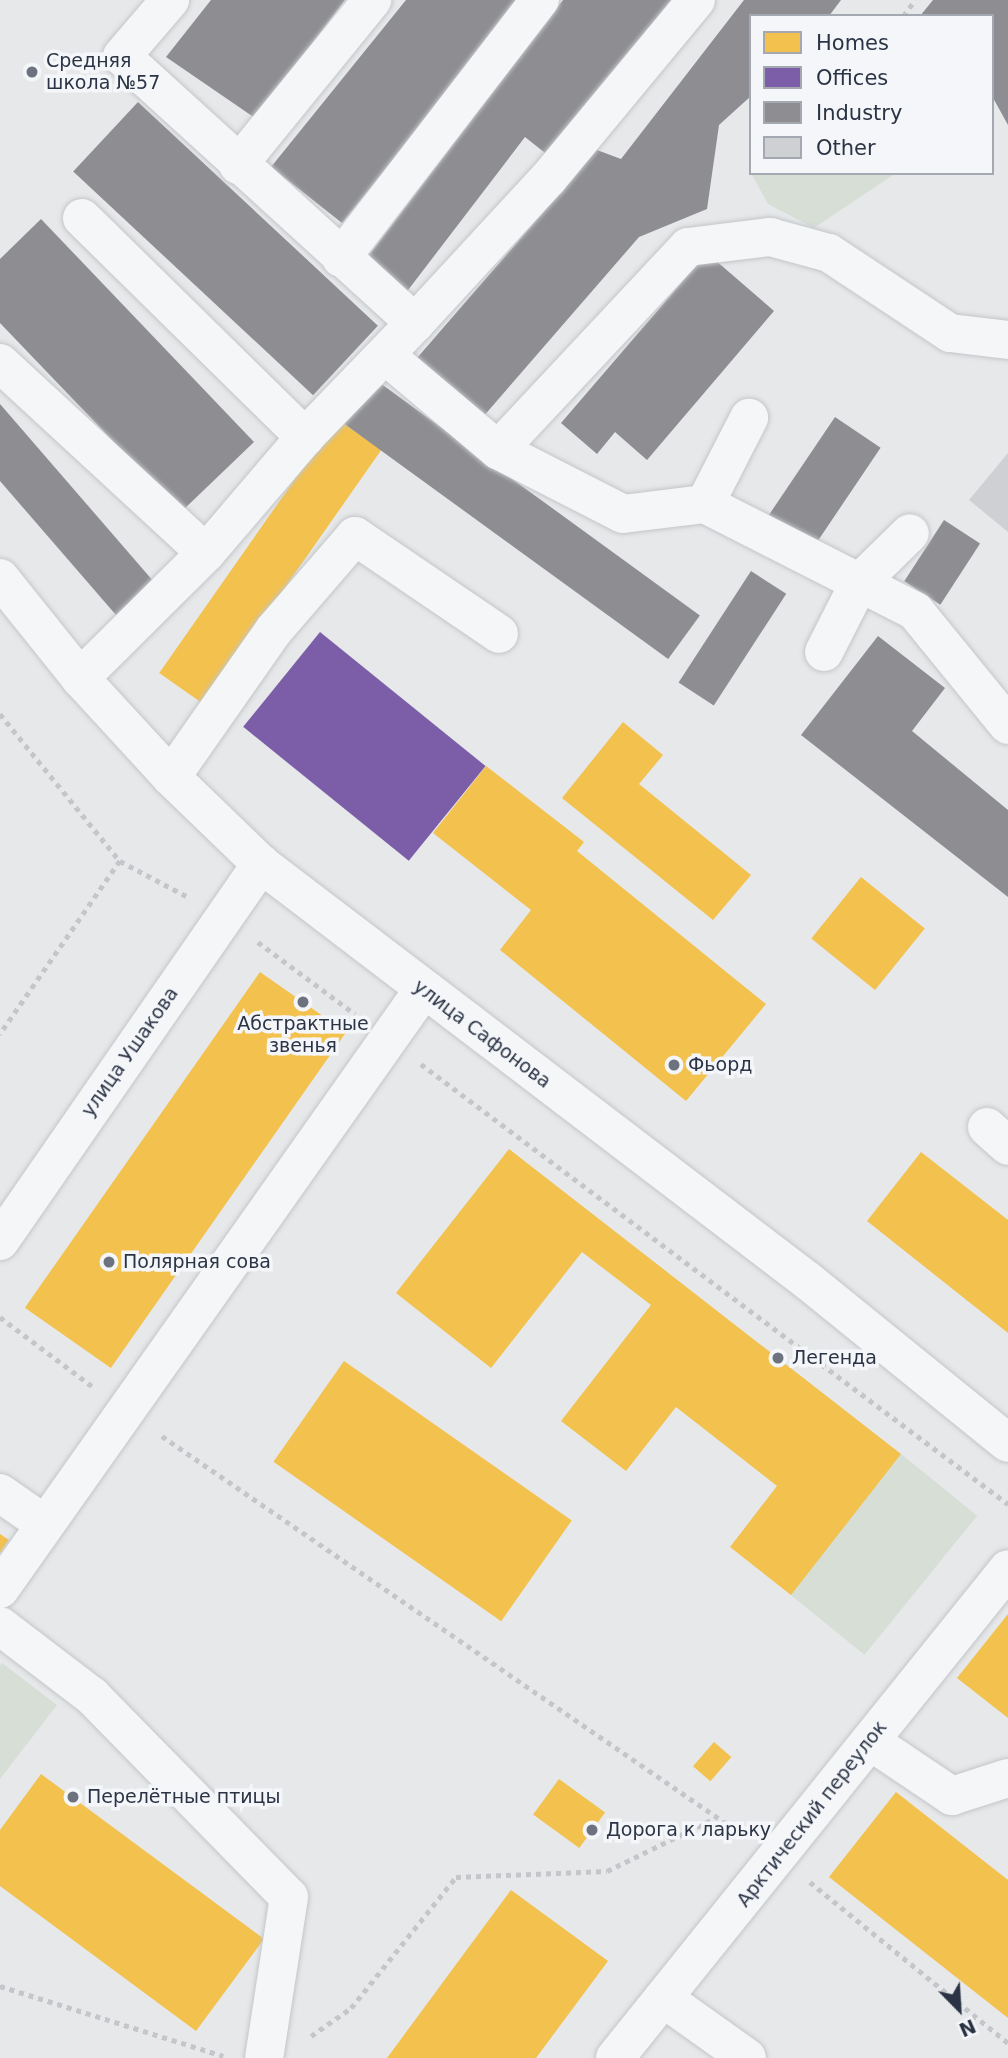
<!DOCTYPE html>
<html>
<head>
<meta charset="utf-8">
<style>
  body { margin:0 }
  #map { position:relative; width:1008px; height:2058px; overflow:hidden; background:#e6e8ea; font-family:"DejaVu Sans",sans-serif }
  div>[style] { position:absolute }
  .green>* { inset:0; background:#d6ded6; transform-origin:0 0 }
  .homes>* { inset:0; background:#f2c14e; transform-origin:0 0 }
  .offices>* { inset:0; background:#7b5ea7; transform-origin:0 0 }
  .industry>* { inset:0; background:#8d8d92; transform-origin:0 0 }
  .building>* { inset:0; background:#ced0d3 }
  .path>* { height:4.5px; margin-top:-2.25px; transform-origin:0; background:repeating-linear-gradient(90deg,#c5c6ca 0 5px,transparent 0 10px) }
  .roads { filter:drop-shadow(0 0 2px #c4c6c8) drop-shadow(0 0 2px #c4c6c8) }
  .minor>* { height:38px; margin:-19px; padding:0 19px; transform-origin:19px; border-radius:19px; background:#f5f6f7 }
  .dots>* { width:19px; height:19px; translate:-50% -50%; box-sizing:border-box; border:4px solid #f4f6f9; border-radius:50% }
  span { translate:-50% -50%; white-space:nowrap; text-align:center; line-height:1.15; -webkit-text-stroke:7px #f4f6f9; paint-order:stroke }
  .poi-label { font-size:19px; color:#2b3445 }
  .left { translate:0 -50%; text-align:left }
  .street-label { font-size:19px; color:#2b3445 }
  .legend { position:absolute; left:749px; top:14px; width:245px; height:161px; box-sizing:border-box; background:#f4f6f9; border:2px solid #a4a8b1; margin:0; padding:9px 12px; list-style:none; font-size:21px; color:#2b3445 }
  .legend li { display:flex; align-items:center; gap:14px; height:35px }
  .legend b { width:35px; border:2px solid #a4a8b1 }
  .north { position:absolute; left:924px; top:1974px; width:70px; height:70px; -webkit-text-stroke:5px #f4f6f9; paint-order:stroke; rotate:156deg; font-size:19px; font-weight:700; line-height:28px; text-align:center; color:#2b3445 }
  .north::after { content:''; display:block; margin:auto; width:24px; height:32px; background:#2b3445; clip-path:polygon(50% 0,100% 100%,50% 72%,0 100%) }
</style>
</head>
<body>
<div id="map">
  <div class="green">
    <i style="clip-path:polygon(751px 173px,896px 173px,814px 228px,768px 204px)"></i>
    <i style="left:901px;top:1454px;width:98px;height:179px;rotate:39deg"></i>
    <i style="clip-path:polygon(2px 1663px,57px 1705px,0 1779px,0 1666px)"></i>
  </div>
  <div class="homes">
    <i style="left:337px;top:419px;width:54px;height:310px;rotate:35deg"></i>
    <i style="clip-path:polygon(623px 722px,663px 755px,639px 784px,751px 875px,713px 920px,562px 798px)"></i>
    <i style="clip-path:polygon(486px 766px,584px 842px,577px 851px,766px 1004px,686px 1101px,500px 950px,531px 910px,433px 833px)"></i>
    <i style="left:861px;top:877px;width:82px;height:79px;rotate:39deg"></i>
    <i style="left:260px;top:972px;width:105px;height:410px;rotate:35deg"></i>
    <i style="clip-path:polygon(509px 1149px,901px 1454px,791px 1595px,730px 1547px,777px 1486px,676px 1407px,626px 1471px,561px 1421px,651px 1305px,582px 1252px,491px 1368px,396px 1293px)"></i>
    <i style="clip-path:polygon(921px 1152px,1008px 1220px,1008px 1333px,867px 1221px)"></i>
    <i style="left:344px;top:1361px;width:278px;height:123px;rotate:35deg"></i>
    <i style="clip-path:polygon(0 1534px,9px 1540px,0 1553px)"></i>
    <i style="clip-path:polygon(1008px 1614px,1008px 1718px,957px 1678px)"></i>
    <i style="left:714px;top:1742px;width:23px;height:32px;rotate:41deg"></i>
    <i style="clip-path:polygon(41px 1774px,264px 1939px,196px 2031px,0 1886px,0 1830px)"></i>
    <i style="left:559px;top:1779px;width:57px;height:44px;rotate:36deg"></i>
    <i style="clip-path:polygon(896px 1792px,1008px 1880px,1008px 2018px,829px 1877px)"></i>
    <i style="clip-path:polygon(511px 1890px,608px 1961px,536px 2058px,387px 2058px)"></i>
  </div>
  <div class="offices">
    <i style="left:320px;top:632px;width:213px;height:122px;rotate:39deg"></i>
  </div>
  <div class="industry">
    <i style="clip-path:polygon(211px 0,345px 0,255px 118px,166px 57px)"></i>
    <i style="clip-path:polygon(406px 0,521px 0,342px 223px,271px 167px)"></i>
    <i style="clip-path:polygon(563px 0,676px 0,554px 160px,525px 137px,402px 298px,360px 267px)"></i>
    <i style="clip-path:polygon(744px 0,841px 0,829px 16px,751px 16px,751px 96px,719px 125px,707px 209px,639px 237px,476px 425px,411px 365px,597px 150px,621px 159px)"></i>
    <i style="clip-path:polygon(933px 0,1008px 0,1008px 125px,992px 96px,992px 16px,920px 16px)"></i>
    <i style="left:138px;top:102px;width:328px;height:95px;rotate:43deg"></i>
    <i style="clip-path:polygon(41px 219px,254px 442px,181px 512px,0 323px,0 259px)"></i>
    <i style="clip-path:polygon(707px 253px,774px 311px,647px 460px,615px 432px,597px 454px,561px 423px)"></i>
    <i style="left:369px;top:375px;width:409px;height:54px;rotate:36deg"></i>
    <i style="clip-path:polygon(0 404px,154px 582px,116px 615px,0 481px)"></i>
    <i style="left:835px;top:417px;width:55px;height:122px;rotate:34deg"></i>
    <i style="left:944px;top:520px;width:43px;height:73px;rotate:33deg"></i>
    <i style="left:751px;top:571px;width:42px;height:133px;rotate:33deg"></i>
    <i style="clip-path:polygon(878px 636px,945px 688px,912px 731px,1008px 810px,1008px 897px,801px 735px)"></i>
  </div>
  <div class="building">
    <i style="clip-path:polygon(1008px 453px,1008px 532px,969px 500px)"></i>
  </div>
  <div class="path">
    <i style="left:903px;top:16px;width:20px;rotate:-53deg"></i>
    <i style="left:0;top:714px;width:190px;rotate:50.8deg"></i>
    <i style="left:120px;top:861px;width:211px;rotate:124.7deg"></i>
    <i style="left:120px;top:861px;width:75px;rotate:27.9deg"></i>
    <i style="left:258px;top:942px;width:121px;rotate:36.6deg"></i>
    <i style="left:421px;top:1064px;width:734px;rotate:36.85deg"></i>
    <i style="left:0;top:1317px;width:115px;rotate:36.9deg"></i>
    <i style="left:162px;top:1436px;width:701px;rotate:34.48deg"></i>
    <i style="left:810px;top:1882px;width:255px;rotate:39.1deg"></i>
    <i style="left:0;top:1986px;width:234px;rotate:17.4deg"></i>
    <i style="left:311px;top:2036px;width:49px;rotate:-35deg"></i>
    <i style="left:351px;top:2008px;width:168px;rotate:-51.3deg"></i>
    <i style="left:456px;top:1877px;width:151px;rotate:-2.3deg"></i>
    <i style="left:607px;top:1871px;width:120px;rotate:-26.1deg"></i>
  </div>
  <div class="roads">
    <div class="minor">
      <i style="left:238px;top:165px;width:213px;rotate:-50.9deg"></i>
      <i style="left:82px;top:218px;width:313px;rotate:44.5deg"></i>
      <i style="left:341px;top:258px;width:326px;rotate:-52.4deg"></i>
      <i style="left:415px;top:323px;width:196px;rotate:-47.3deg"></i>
      <i style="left:548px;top:179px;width:232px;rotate:-50.4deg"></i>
      <i style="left:385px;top:355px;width:148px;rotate:40.1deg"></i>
      <i style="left:498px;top:450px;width:140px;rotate:27.1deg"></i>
      <i style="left:623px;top:514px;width:83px;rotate:-7deg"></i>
      <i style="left:705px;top:504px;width:236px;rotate:27deg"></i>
      <i style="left:915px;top:611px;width:147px;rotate:50.8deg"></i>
      <i style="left:0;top:363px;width:280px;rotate:42.7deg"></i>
      <i style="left:498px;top:450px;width:278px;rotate:-46.9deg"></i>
      <i style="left:688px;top:247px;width:83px;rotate:-7deg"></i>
      <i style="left:770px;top:237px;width:61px;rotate:15.2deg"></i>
      <i style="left:829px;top:253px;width:145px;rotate:33.5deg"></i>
      <i style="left:950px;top:333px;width:58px;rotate:6.9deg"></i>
      <i style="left:705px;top:504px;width:97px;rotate:-62.9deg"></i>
      <i style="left:0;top:578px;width:128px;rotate:51.3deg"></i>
      <i style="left:80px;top:678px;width:134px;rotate:47.4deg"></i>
      <i style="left:171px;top:777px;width:125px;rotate:44deg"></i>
      <i style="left:261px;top:864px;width:688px;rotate:37.32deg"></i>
      <i style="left:808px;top:1281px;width:257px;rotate:39deg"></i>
      <i style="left:824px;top:652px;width:77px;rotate:-63.1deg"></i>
      <i style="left:859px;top:583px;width:71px;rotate:-44.4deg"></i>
      <i style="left:80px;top:678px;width:177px;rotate:-44.8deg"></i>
      <i style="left:206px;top:553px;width:153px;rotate:-49.5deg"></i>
      <i style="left:305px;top:437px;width:158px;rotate:-46deg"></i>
      <i style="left:415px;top:323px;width:396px;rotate:-137.7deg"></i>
      <i style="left:122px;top:56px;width:74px;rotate:-49.4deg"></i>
      <i style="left:171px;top:777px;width:179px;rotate:-55deg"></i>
      <i style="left:274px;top:630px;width:124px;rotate:-49.2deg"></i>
      <i style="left:355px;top:536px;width:174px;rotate:34.2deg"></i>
      <i style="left:987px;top:1127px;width:28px;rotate:42deg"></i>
      <i style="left:0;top:1241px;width:459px;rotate:-55.3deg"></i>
      <i style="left:0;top:1493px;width:52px;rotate:34.9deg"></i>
      <i style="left:0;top:1589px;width:733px;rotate:-54.77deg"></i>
      <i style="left:0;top:1626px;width:116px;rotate:37.3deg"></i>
      <i style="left:92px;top:1696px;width:281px;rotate:45.6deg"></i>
      <i style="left:289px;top:1897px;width:163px;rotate:98.8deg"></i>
      <i style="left:870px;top:1741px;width:99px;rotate:33.9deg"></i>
      <i style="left:952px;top:1796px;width:59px;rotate:-17.8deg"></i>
      <i style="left:663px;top:1998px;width:103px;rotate:35.5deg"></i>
      <i style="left:615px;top:2058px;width:627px;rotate:-51.21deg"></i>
    </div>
  </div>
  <div class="dots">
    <i style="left:32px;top:72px;background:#6c737f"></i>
    <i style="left:303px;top:1002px;background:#6c737f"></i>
    <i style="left:674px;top:1065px;background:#6c737f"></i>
    <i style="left:109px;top:1262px;background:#6c737f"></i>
    <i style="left:778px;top:1358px;background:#6c737f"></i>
    <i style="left:73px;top:1797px;background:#6c737f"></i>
    <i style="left:592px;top:1830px;background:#6c737f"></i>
  </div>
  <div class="poi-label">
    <span class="left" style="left:46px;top:72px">Средняя<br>школа №57</span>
    <span style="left:303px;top:1035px">Абстрактные<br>звенья</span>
    <span class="left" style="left:688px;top:1065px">Фьорд</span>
    <span class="left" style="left:123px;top:1262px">Полярная сова</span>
    <span class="left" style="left:792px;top:1358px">Легенда</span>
    <span class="left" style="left:87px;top:1797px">Перелётные птицы</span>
    <span class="left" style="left:606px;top:1830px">Дорога к ларьку</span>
  </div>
  <div class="street-label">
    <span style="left:482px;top:1034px;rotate:37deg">улица Сафонова</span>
    <span style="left:130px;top:1052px;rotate:-55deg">улица Ушакова</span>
    <span style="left:812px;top:1814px;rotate:-52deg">Арктический переулок</span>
  </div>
  <ul class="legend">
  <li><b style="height:19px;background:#f2c14e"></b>Homes</li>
  <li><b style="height:19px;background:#7b5ea7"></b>Offices</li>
  <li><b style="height:19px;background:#8d8d92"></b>Industry</li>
  <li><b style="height:19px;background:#ced0d3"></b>Other</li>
  </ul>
  <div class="north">N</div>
</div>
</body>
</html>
